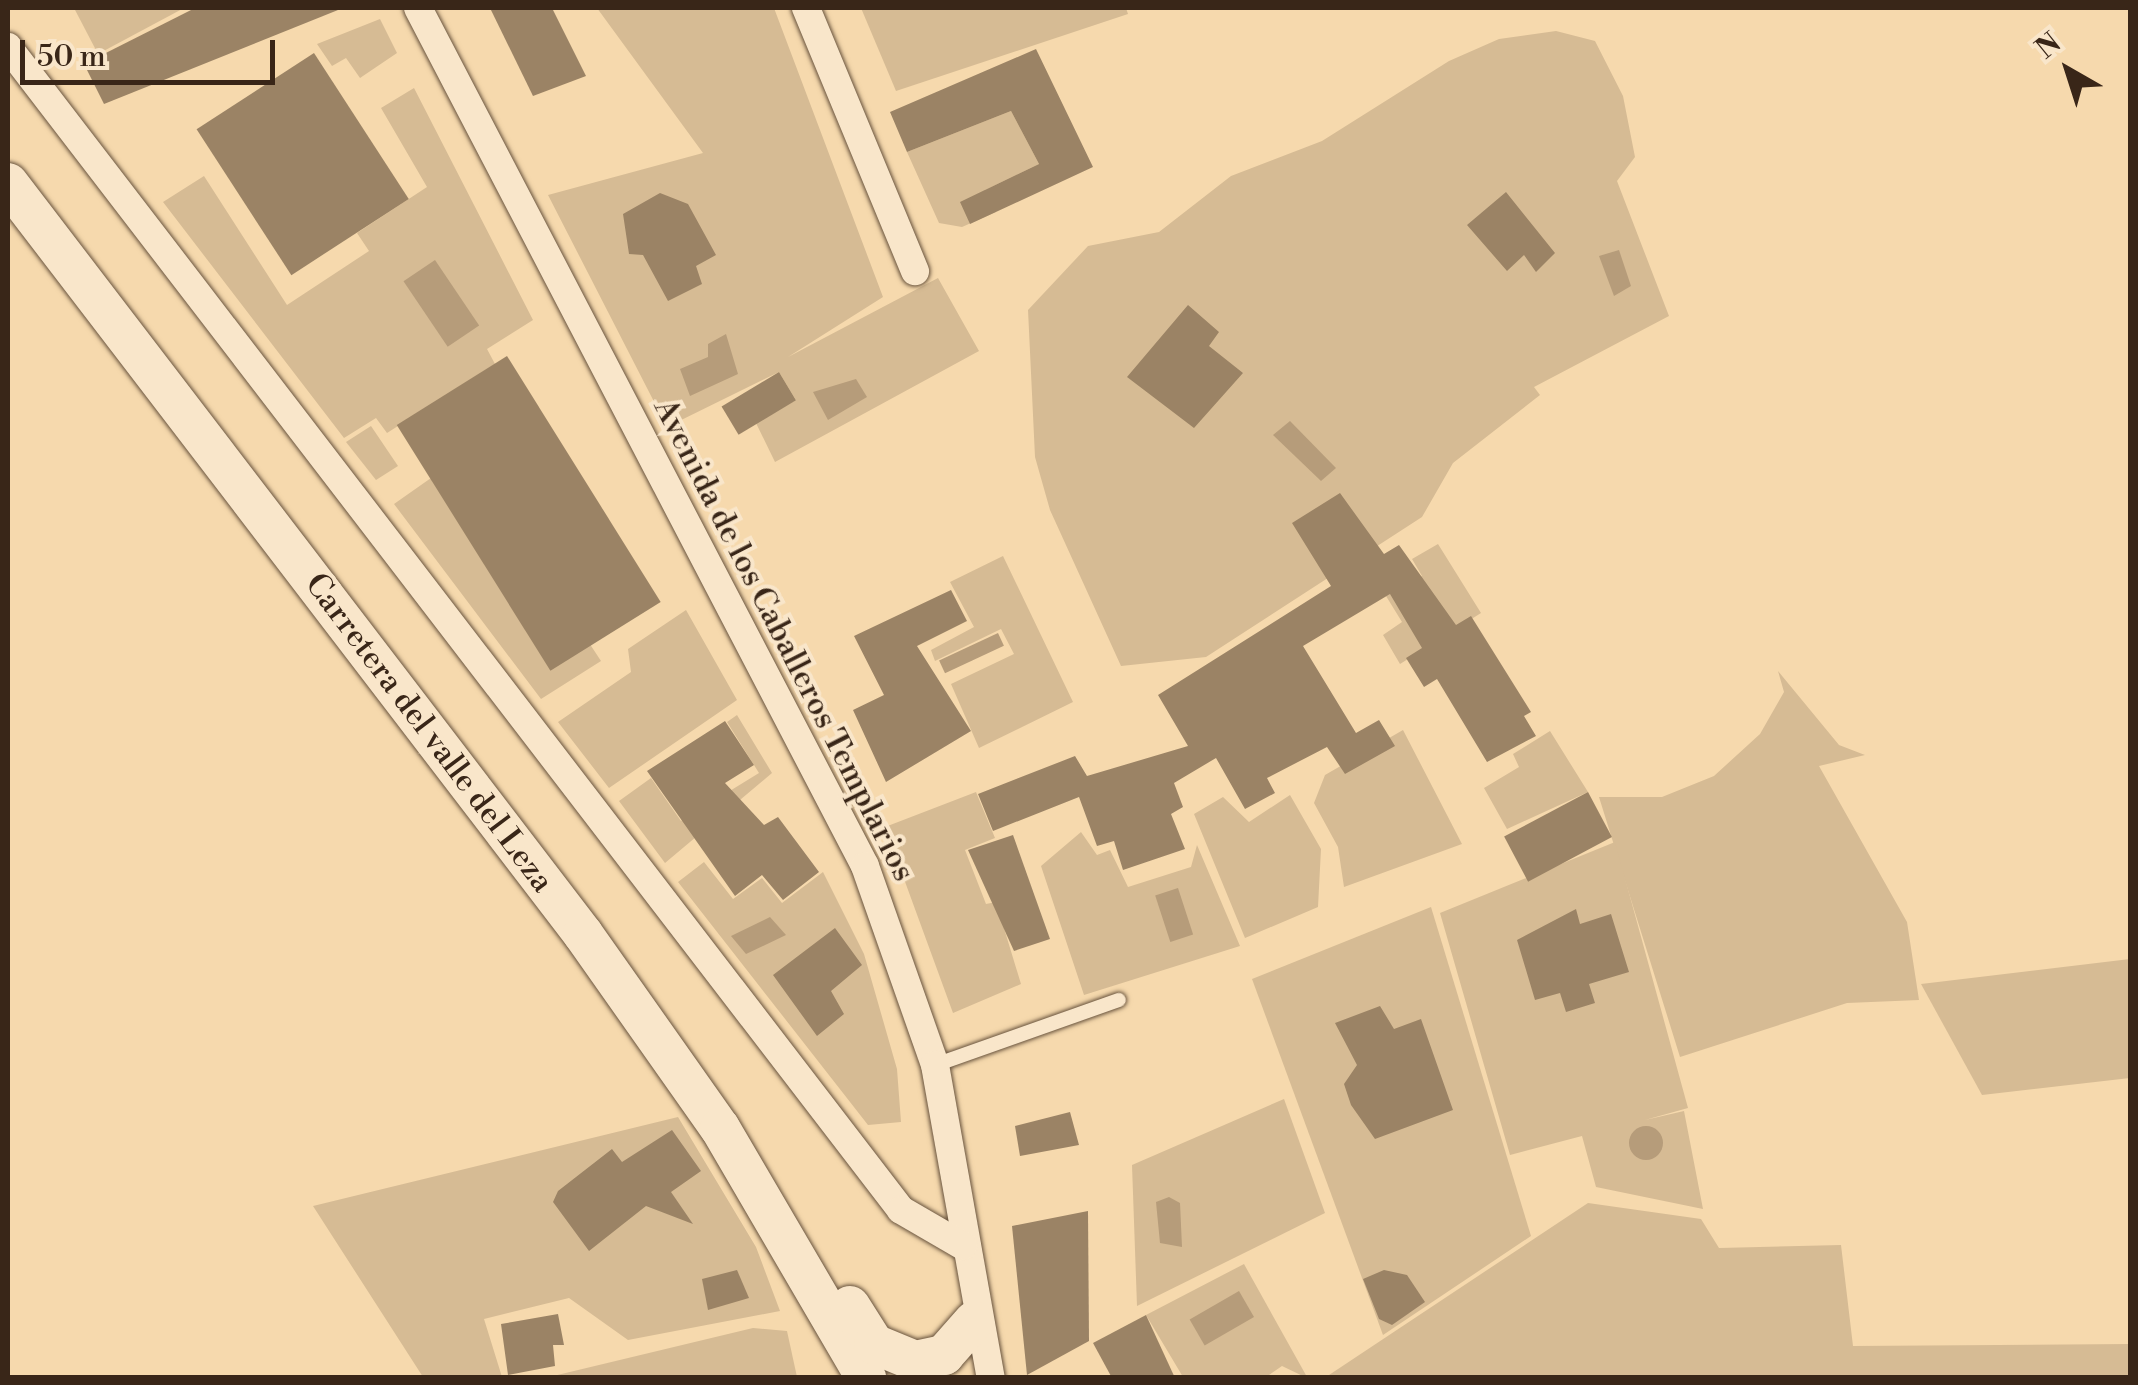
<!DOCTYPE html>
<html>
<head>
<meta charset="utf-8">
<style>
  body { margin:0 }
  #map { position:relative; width:2138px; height:1385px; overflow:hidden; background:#f6d9ad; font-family:"Libre Bodoni",serif }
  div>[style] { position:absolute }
  .green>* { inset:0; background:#d6bb94 }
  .water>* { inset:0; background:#b69c7a; transform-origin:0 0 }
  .round { border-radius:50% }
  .building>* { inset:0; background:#9b8365; transform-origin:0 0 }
  .roads { filter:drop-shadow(0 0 2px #68533d) drop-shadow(0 0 2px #68533d) }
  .service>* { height:14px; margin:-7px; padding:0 7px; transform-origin:7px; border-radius:7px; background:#f9e6ca }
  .minor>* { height:28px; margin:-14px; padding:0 14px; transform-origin:14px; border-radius:14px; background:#f9e6ca }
  .secondary>* { height:40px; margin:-20px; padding:0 20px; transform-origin:20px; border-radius:20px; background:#f9e6ca }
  span { translate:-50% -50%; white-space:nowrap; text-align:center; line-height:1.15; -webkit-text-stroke:8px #f9e6ca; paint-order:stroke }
  .street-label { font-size:32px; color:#392618 }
  .frame { position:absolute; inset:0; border:10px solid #392618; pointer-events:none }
  .north { position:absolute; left:2018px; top:20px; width:100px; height:100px; -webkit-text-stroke:8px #f9e6ca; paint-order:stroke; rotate:321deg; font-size:28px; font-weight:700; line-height:40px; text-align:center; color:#392618 }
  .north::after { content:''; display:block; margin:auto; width:35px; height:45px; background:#392618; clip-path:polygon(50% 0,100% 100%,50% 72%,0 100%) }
  .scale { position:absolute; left:20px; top:40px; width:255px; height:45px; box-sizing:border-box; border:5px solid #392618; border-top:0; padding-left:12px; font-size:30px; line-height:35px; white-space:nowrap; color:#392618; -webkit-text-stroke:8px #f9e6ca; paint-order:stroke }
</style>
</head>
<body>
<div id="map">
  <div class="green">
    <i style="clip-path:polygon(74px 8px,184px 8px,98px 54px)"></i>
    <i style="clip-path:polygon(597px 8px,774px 8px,883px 297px,788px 357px,938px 278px,979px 351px,775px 462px,755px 421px,796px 400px,779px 372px,667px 427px,548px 195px,703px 153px)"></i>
    <i style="clip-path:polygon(861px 8px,1126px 8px,1128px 14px,896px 91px)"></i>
    <i style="clip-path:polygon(380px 19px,397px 53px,360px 78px,346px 58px,332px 66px,317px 44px)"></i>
    <i style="clip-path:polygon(1556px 31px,1595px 41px,1623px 96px,1635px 157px,1617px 181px,1669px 316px,1534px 387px,1540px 395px,1453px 463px,1422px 517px,1206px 657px,1121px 666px,1050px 510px,1035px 457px,1028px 310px,1088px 246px,1159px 232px,1231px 176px,1322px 141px,1449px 61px,1499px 39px)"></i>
    <i style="clip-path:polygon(414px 88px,533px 320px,487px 349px,495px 364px,398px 426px,387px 433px,376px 418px,344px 438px,163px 202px,204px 176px,287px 305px,369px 251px,357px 233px,427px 187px,381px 108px)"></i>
    <i style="clip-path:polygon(1011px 111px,1039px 164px,985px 190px,996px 212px,962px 227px,939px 223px,907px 152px)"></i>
    <i style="clip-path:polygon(371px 426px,398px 466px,376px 480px,346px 442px)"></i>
    <i style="clip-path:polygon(431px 478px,469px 535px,503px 512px,601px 661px,541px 699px,394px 504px)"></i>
    <i style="clip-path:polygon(1438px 544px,1481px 613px,1400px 664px,1383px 635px,1402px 622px,1386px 596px,1422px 576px,1412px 559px)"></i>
    <i style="clip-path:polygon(1003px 556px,1073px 702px,979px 748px,951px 684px,1014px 654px,1001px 629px,935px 661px,931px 650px,974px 627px,950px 582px)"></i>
    <i style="clip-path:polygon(686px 610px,737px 700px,609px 788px,558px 722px,631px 672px,628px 649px)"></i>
    <i style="clip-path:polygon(1778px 671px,1839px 745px,1865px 755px,1819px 766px,1907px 922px,1919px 1000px,1847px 1003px,1680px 1057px,1599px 797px,1662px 797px,1714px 776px,1760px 734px,1784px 692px)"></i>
    <i style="clip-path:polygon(737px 715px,772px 773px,665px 863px,619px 801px,651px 778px,681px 821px,759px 773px,727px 722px)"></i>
    <i style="clip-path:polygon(1403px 730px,1462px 844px,1344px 887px,1338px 847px,1314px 803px,1325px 775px)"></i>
    <i style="clip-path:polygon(1550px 731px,1588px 792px,1507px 829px,1484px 788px,1519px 767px,1513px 754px)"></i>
    <i style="clip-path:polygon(976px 792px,995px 838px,965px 850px,986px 904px,996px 902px,1021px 984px,953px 1013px,885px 827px)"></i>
    <i style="clip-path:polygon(1290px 795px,1321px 849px,1318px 907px,1245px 938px,1194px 814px,1223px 797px,1249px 822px)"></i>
    <i style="clip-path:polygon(1081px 832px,1097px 855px,1110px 850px,1128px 887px,1191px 867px,1197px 845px,1240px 946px,1084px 995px,1041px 866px)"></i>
    <i style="clip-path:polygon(1615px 842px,1688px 1108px,1645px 1120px,1684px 1111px,1703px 1209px,1596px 1187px,1582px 1136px,1510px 1155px,1440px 913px)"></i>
    <i style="clip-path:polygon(704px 862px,733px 899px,762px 878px,782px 903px,823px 872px,864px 954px,897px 1069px,901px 1122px,868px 1125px,678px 882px)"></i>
    <i style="clip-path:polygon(1431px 907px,1531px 1236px,1383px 1335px,1252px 979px)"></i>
    <i style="clip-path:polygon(2130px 959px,2130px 1078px,1982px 1095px,1921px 984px)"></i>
    <i style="clip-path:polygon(1284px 1099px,1325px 1213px,1137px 1306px,1132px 1165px)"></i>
    <i style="clip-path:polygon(678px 1117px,756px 1247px,780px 1311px,628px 1340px,569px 1298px,484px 1319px,502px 1377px,423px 1377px,313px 1206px)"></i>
    <i style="clip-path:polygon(1588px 1203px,1701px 1219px,1719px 1248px,1841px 1245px,1853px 1346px,2130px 1344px,2130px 1377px,1326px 1377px)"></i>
    <i style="clip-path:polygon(1244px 1264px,1307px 1377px,1307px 1378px,1282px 1366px,1266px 1377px,1183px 1377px,1146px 1315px)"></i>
    <i style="clip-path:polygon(753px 1328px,787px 1331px,797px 1377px,549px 1377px)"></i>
  </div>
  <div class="water">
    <i style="clip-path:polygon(1619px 250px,1631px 286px,1614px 296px,1599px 256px)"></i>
    <i style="left:435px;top:260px;width:79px;height:38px;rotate:56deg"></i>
    <i style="clip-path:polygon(726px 334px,738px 374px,690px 396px,680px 369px,708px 357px,708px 344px)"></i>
    <i style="clip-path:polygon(856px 379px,867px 397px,828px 420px,813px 392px)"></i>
    <i style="clip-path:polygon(1290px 421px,1336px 468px,1321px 481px,1273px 435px)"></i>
    <i style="left:998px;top:633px;width:14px;height:65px;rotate:65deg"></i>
    <i style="left:1178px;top:888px;width:49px;height:24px;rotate:72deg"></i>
    <i style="clip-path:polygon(770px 917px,786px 935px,746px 954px,731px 936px)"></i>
    <i class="round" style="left:1629px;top:1126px;width:34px;height:34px"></i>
    <i style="clip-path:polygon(1169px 1197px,1180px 1203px,1182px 1247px,1160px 1243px,1156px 1202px)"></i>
    <i style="left:1239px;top:1291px;width:30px;height:57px;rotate:60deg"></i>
  </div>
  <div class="building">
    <i style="clip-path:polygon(195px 8px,343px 8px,104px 104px,84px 64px)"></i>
    <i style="clip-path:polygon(490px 8px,552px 8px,586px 76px,533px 96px)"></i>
    <i style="clip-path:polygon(1036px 49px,1093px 167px,970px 224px,960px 202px,1039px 164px,1011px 111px,907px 152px,890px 112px)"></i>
    <i style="left:314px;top:53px;width:174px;height:140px;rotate:57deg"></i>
    <i style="clip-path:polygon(1506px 192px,1555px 253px,1536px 272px,1524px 255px,1507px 271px,1467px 225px)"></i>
    <i style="clip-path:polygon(660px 193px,688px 204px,716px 255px,696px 266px,702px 284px,668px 301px,643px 255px,629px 254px,623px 214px)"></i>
    <i style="clip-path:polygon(1188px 305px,1219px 332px,1209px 346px,1243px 373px,1194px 428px,1127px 377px)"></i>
    <i style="left:507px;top:356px;width:290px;height:130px;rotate:58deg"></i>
    <i style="left:779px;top:372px;width:33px;height:67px;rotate:59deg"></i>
    <i style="clip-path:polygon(1340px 493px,1384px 554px,1399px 545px,1456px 625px,1471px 616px,1531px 712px,1524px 716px,1536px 736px,1487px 762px,1437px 679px,1424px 687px,1406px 658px,1422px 648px,1390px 594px,1303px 646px,1356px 733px,1379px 720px,1395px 746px,1345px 774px,1327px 747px,1267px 778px,1275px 793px,1245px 809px,1216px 758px,1174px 783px,1183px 807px,1171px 814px,1185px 849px,1123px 870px,1114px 841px,1097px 846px,1079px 797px,993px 831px,978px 794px,1075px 756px,1087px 776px,1188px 746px,1158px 695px,1331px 586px,1292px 523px)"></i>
    <i style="clip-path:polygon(951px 590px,967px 621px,917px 646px,971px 731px,886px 782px,853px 710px,884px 695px,854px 636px)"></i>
    <i style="clip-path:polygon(725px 721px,754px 765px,725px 783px,764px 825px,778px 817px,819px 872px,783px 900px,762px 875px,735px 896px,647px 771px)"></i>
    <i style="left:1588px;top:792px;width:51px;height:95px;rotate:62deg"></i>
    <i style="clip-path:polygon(1013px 835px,1050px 939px,1014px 951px,968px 850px)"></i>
    <i style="clip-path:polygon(1576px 909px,1580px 924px,1611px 914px,1629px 972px,1589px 984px,1595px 1003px,1566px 1012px,1560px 993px,1535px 1000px,1517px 940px)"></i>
    <i style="clip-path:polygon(835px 928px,862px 965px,831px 991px,844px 1014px,817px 1036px,773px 975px)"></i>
    <i style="clip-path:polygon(1380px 1006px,1394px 1029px,1421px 1019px,1453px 1110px,1375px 1139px,1351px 1105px,1344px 1084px,1357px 1065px,1335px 1023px)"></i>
    <i style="clip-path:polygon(1070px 1112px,1079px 1145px,1020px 1156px,1015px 1126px)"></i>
    <i style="clip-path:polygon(672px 1130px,701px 1171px,671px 1192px,693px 1224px,646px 1206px,589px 1251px,553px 1202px,558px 1191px,612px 1149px,622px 1162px)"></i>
    <i style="clip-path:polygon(1088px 1211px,1089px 1341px,1027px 1375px,1012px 1226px)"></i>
    <i style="clip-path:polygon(737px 1270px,749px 1298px,708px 1310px,702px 1279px)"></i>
    <i style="clip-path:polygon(1384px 1270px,1407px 1275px,1425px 1302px,1392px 1325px,1379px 1319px,1363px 1279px)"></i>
    <i style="clip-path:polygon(558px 1314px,564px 1345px,553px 1345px,555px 1366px,508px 1375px,501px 1324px)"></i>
    <i style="clip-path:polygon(1146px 1315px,1175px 1378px,1112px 1378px,1093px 1343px)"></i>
  </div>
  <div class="roads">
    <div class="service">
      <i style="left:935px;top:1065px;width:195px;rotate:-19.5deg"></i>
    </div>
    <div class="minor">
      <i style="left:418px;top:8px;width:967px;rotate:62.48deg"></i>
      <i style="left:865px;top:866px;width:211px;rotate:70.6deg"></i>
      <i style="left:935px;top:1065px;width:318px;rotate:79.9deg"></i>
      <i style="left:806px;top:8px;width:285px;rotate:67.5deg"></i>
      <i style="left:8px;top:47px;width:1466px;rotate:52.48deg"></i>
      <i style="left:901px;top:1210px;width:72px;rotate:30.1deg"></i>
    </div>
    <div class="secondary">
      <i style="left:8px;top:183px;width:946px;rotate:52.56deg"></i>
      <i style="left:583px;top:934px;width:237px;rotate:54.8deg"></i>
      <i style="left:720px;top:1128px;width:290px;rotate:59.7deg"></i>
      <i style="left:850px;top:1306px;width:45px;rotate:57.7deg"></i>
      <i style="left:874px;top:1344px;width:44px;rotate:22.5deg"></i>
      <i style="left:915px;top:1361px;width:30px;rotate:-12deg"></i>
      <i style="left:944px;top:1355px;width:45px;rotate:-48.6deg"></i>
    </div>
  </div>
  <div class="street-label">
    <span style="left:784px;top:640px;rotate:63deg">Avenida de los Caballeros Templarios</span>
    <span style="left:429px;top:733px;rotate:53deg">Carretera del valle del Leza</span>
  </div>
  <div class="frame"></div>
  <div class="north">N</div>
  <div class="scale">50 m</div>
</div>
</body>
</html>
